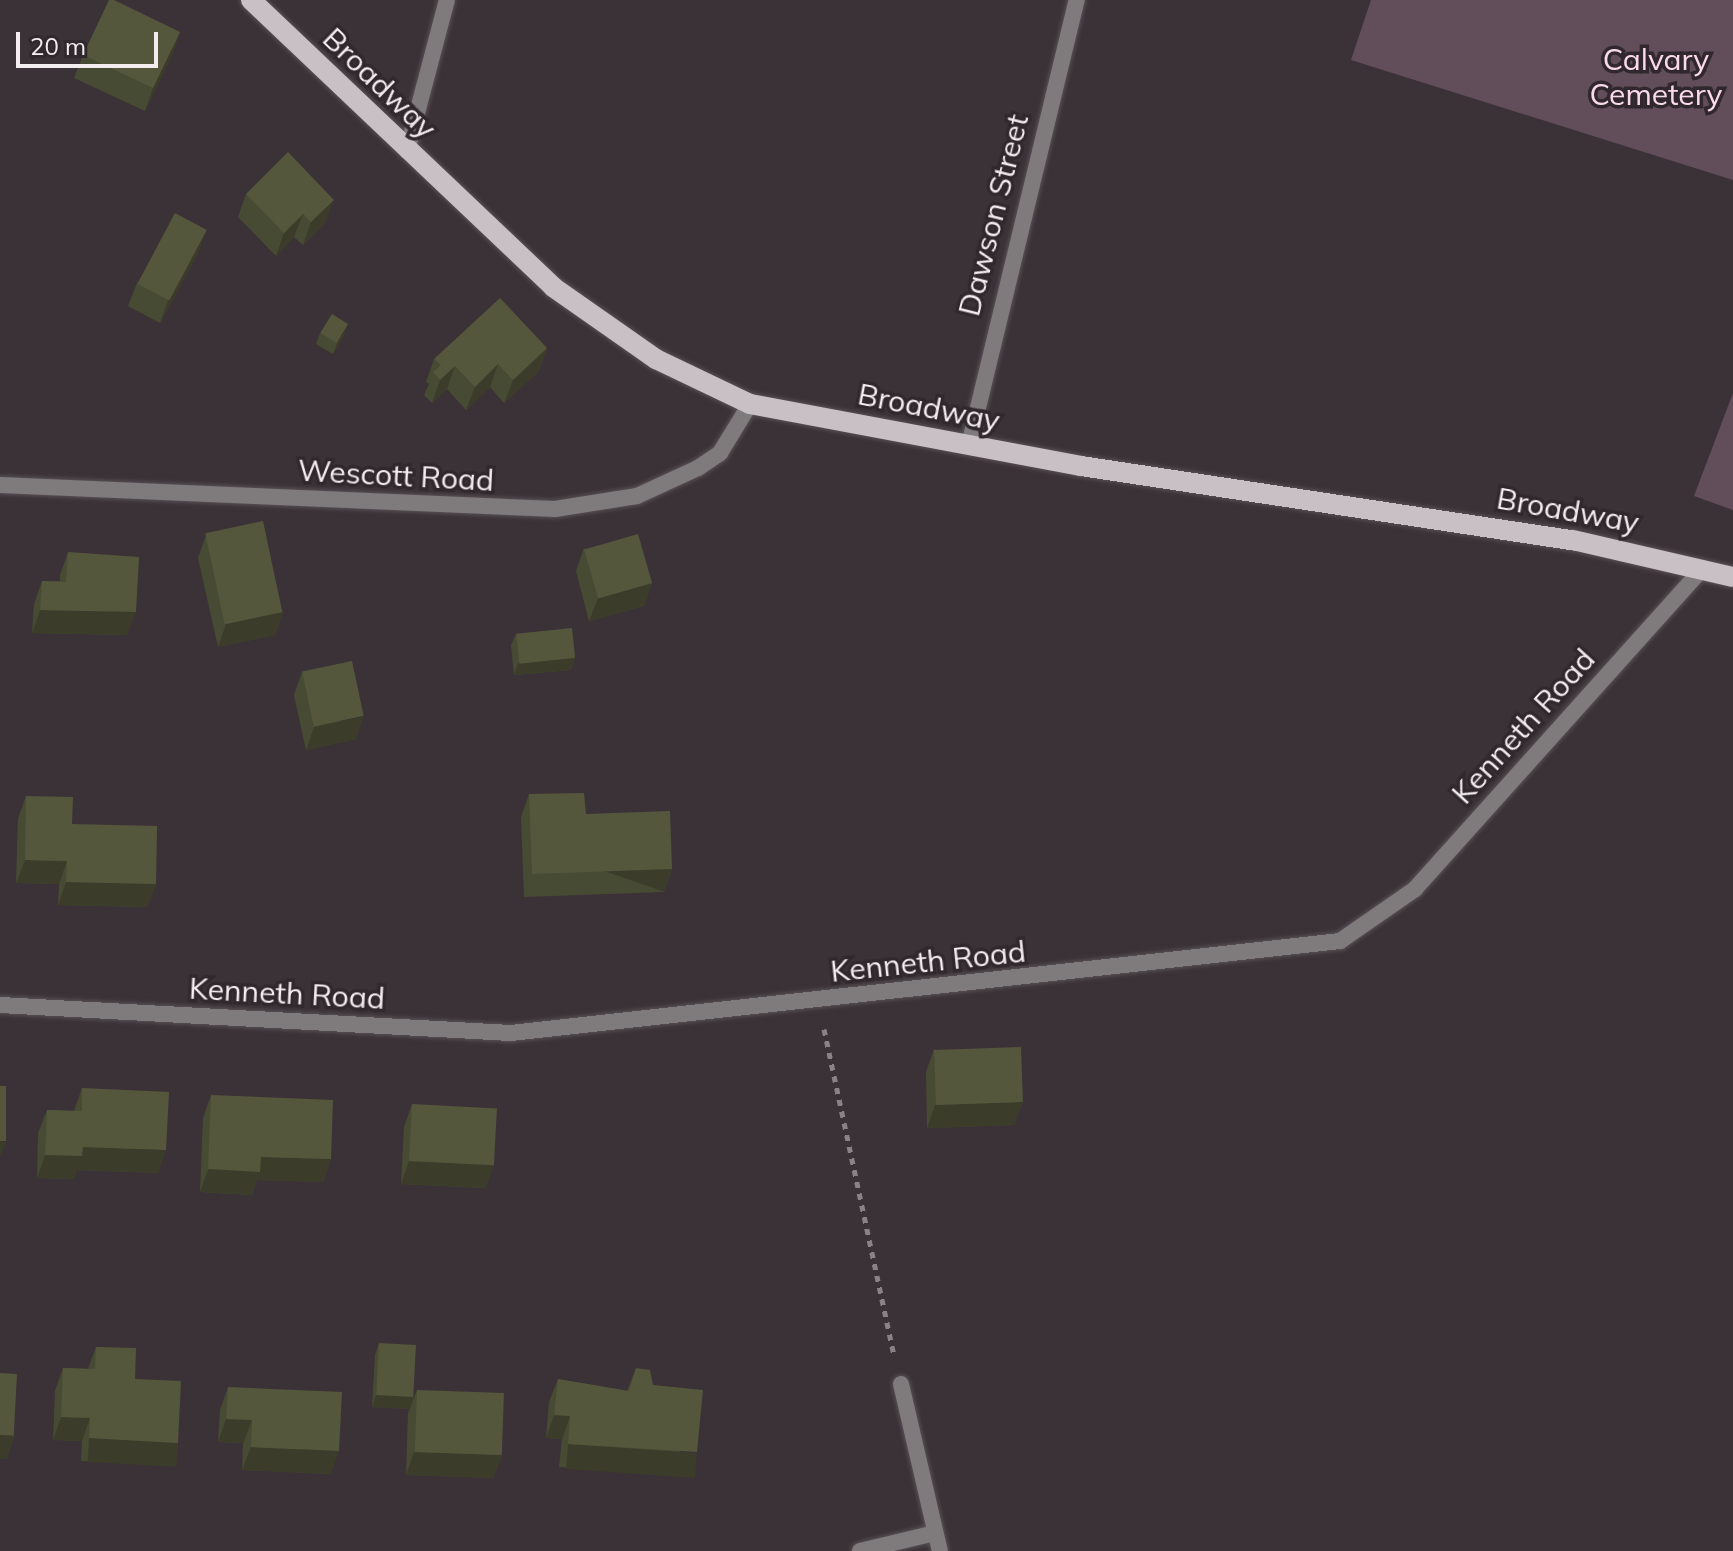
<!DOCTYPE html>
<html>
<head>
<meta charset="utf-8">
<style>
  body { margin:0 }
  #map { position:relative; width:1733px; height:1551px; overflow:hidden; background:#3b3237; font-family:Mulish,sans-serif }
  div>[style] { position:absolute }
  .green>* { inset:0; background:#624e5a }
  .path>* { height:5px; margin-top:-2.5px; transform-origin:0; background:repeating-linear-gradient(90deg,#8a8287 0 6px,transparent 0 12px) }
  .roads { filter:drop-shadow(0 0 2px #585055) drop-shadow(0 0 2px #585055) }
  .street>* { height:16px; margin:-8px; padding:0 8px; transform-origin:8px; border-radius:8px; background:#7f7b7d }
  .primary>* { height:20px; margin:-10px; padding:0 10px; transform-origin:10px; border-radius:10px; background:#c9c0c5 }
  .wall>* { inset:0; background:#484b34 }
  .shaded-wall>* { inset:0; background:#3b3d2a; transform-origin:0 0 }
  .building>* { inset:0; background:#54573c; transform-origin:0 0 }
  span { translate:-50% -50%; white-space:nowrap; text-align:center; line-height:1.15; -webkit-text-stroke:7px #30282d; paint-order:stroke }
  .park-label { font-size:30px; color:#f9d9eb }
  .street-label { font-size:30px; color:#f3edf0 }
  .scale { position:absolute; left:16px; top:32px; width:142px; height:36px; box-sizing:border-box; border:4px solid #f3edf0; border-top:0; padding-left:10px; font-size:24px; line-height:28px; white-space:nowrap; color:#f3edf0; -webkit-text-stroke:6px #30282d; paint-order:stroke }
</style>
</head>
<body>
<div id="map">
  <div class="green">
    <i style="clip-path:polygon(1371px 0,1733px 0,1733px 180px,1351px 60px)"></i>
    <i style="clip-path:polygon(1733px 393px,1733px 510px,1694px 496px)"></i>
  </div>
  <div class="path">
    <i style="left:824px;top:1029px;width:334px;rotate:77.9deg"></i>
  </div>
  <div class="roads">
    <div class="street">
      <i style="left:407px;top:151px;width:156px;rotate:-75.2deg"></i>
      <i style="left:969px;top:445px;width:458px;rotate:-76.4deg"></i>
      <i style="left:0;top:485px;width:556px;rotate:2.48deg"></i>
      <i style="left:555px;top:509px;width:83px;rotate:-9deg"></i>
      <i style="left:637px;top:496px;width:67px;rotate:-24.7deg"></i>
      <i style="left:698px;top:468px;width:27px;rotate:-34deg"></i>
      <i style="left:720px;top:453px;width:57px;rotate:-58.5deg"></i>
      <i style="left:0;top:1005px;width:512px;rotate:3.14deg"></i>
      <i style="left:511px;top:1033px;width:834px;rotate:-6.33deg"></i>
      <i style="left:1340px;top:941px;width:91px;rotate:-34.7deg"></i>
      <i style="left:1415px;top:889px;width:431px;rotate:-48.1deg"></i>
      <i style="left:901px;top:1384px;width:171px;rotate:76.9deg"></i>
      <i style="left:860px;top:1551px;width:77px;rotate:-13.5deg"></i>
    </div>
    <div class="primary">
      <i style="left:251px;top:0;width:417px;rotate:43.5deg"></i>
      <i style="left:553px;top:287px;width:126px;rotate:35deg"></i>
      <i style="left:656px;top:359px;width:104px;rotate:25.6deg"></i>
      <i style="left:750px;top:404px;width:337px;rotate:10.6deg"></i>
      <i style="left:1081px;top:466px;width:498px;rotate:8.6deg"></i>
      <i style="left:1573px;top:540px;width:164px;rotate:13deg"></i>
    </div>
  </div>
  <div class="wall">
    <i style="clip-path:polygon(180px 32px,172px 55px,145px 111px,74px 78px,83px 55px)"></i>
    <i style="clip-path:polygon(246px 194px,325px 223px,303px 245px,294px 237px,276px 256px,238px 217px)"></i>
    <i style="clip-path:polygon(198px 253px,160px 323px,128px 306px,137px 283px)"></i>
    <i style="clip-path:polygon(320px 333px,344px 335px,333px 354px,316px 344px)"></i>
    <i style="clip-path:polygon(547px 348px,539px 371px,504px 403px,490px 387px,466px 410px,447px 389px,432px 403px,424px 395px,429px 384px,426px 382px,434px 359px)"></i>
    <i style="clip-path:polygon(206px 535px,283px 612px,275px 635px,218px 647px,198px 558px)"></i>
    <i style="clip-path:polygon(584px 548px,652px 583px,644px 606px,589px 621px,576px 571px)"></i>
    <i style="clip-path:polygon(68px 552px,127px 635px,32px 633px,34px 604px,42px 581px,60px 581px,60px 575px)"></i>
    <i style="clip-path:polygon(516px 634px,575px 658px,571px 670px,514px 675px,511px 645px)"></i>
    <i style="clip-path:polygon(302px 672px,356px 739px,306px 750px,294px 695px)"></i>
    <i style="clip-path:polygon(529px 794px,586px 814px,672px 869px,664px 892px,524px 897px,521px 817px)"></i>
    <i style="clip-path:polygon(26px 796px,72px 824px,156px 884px,147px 907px,58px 905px,59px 884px,16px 883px,18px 819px)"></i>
    <i style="clip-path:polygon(934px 1049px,1023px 1102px,1014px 1125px,927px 1128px,926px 1072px)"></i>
    <i style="clip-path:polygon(82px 1088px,158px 1173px,77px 1170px,74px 1179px,37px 1178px,38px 1133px,47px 1110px,74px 1111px)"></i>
    <i style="clip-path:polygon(211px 1095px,331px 1159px,323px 1182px,257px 1180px,252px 1195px,200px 1192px,203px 1118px)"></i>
    <i style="clip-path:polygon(412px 1104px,486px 1188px,401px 1184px,404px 1127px)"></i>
    <i style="clip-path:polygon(379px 1343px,414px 1397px,417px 1390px,502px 1455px,493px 1478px,406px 1475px,408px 1413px,410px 1409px,372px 1407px,375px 1355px)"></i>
    <i style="clip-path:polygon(96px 1347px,135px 1379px,178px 1443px,170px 1466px,81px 1461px,82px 1441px,53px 1440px,55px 1391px,63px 1368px,88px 1369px)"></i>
    <i style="clip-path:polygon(636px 1368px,653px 1385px,689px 1475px,559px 1467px,562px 1439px,546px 1438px,549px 1402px,558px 1379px,627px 1391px)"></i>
    <i style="clip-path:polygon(228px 1387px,331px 1474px,242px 1470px,243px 1443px,218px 1442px,220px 1410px)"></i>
  </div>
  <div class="shaded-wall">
    <i style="clip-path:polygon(180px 32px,172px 55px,145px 111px,153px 88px)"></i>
    <i style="clip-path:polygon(334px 200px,325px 223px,303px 245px,311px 222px)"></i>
    <i style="clip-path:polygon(303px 214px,294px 237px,276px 256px,284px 233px)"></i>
    <i style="clip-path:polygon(207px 230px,198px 253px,160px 323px,168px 300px)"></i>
    <i style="clip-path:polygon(348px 324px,344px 335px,333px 354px,337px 343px)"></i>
    <i style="clip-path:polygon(547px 348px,539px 371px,504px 403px,513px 380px)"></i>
    <i style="clip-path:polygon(498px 364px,490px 387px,466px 410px,475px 387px)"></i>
    <i style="clip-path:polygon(455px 366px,447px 389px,432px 403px,440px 380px)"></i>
    <i style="clip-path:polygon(652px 583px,644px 606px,589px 621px,598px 598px)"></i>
    <i style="clip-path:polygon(40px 610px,136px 612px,127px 635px,32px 633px)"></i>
    <i style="clip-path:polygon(283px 612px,275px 635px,218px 647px,226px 624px)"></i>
    <i style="clip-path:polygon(575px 658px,571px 670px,514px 675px,518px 663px)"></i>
    <i style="clip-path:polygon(364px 716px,356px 739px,306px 750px,314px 727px)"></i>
    <i style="clip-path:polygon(25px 860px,67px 861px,59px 884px,16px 883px)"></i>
    <i style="left:672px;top:869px;width:24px;height:140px;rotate:109deg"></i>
    <i style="clip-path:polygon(66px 882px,156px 884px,147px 907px,58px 905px)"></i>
    <i style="clip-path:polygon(1023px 1102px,1014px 1125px,927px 1128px,935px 1105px)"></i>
    <i style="clip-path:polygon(0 1141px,6px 1142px,0 1157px)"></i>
    <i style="clip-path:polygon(83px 1147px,166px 1150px,158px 1173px,77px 1170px,74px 1179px,37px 1178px,45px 1155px)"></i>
    <i style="clip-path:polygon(261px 1157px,331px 1159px,323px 1182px,257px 1180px,252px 1195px,200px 1192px,208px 1169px)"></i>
    <i style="clip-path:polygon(409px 1161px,494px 1165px,486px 1188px,401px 1184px)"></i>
    <i style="clip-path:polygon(376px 1395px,414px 1397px,410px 1409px,372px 1407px)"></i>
    <i style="clip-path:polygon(554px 1415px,570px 1416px,562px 1439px,546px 1438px)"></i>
    <i style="clip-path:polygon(61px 1417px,90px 1418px,82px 1441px,53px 1440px)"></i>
    <i style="clip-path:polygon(226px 1419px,252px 1420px,243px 1443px,218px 1442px)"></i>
    <i style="clip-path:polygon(0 1435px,15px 1436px,7px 1459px,0 1459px)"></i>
    <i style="left:89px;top:1438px;width:89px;height:24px;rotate:3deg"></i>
    <i style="left:568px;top:1444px;width:129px;height:25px;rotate:4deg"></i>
    <i style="clip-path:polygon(251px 1447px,339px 1451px,331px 1474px,242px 1470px)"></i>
    <i style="clip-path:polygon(414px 1452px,502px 1455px,493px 1478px,406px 1475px)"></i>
  </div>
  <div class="building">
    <i style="clip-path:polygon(109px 0,114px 0,180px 32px,153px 88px,83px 55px)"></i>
    <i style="clip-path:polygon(288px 152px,334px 200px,311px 222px,303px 214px,284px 233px,246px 194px)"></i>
    <i style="left:175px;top:213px;width:36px;height:80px;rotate:28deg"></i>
    <i style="clip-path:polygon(500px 298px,547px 348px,513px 380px,498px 364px,475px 387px,455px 366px,440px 380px,433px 372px,441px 365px,434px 359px)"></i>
    <i style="left:332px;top:314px;width:19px;height:22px;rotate:32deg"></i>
    <i style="left:263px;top:521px;width:93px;height:59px;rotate:78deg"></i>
    <i style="left:638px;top:534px;width:51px;height:56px;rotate:74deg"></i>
    <i style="clip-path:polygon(68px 552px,139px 557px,136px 612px,40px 610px,42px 581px,66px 582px)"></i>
    <i style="left:572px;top:628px;width:30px;height:56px;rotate:84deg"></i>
    <i style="left:352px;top:661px;width:56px;height:51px;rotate:78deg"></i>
    <i style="clip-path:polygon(584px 793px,586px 814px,670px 811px,672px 869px,532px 874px,529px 794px)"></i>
    <i style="clip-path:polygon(26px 796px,73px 797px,72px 824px,157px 826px,156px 884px,66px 882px,67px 861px,25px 860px)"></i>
    <i style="left:1021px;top:1047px;width:55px;height:87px;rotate:88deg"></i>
    <i style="left:0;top:1086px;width:6px;height:55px"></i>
    <i style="clip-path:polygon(82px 1088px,169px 1092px,166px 1150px,83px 1147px,82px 1156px,45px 1155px,47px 1110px,82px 1111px)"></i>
    <i style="clip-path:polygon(211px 1095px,333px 1100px,331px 1159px,261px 1157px,260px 1172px,208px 1169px)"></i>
    <i style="left:412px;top:1104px;width:85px;height:57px;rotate:3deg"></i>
    <i style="left:379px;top:1343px;width:37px;height:52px;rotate:3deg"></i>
    <i style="clip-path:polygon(96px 1347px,136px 1348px,135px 1379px,181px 1381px,178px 1443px,89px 1438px,90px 1418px,61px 1417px,63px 1368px,95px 1369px)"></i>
    <i style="clip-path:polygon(636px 1368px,650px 1370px,653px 1385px,703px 1390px,697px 1452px,568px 1444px,570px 1416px,554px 1415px,558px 1379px,629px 1391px)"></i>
    <i style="left:0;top:1373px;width:17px;height:62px;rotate:3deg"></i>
    <i style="clip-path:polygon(228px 1387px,342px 1392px,339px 1451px,251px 1447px,252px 1420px,226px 1419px)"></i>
    <i style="left:417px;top:1390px;width:87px;height:62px;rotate:2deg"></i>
  </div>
  <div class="park-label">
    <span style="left:1656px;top:76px">Calvary<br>Cemetery</span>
  </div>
  <div class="street-label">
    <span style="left:380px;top:83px;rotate:44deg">Broadway</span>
    <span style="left:993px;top:215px;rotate:-76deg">Dawson Street</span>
    <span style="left:929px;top:407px;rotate:11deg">Broadway</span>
    <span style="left:396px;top:475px;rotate:3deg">Wescott Road</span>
    <span style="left:1568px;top:510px;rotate:10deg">Broadway</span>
    <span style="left:1523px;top:726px;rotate:-48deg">Kenneth Road</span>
    <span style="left:928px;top:961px;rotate:-6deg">Kenneth Road</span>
    <span style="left:287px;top:993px;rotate:3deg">Kenneth Road</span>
  </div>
  <div class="scale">20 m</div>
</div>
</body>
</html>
